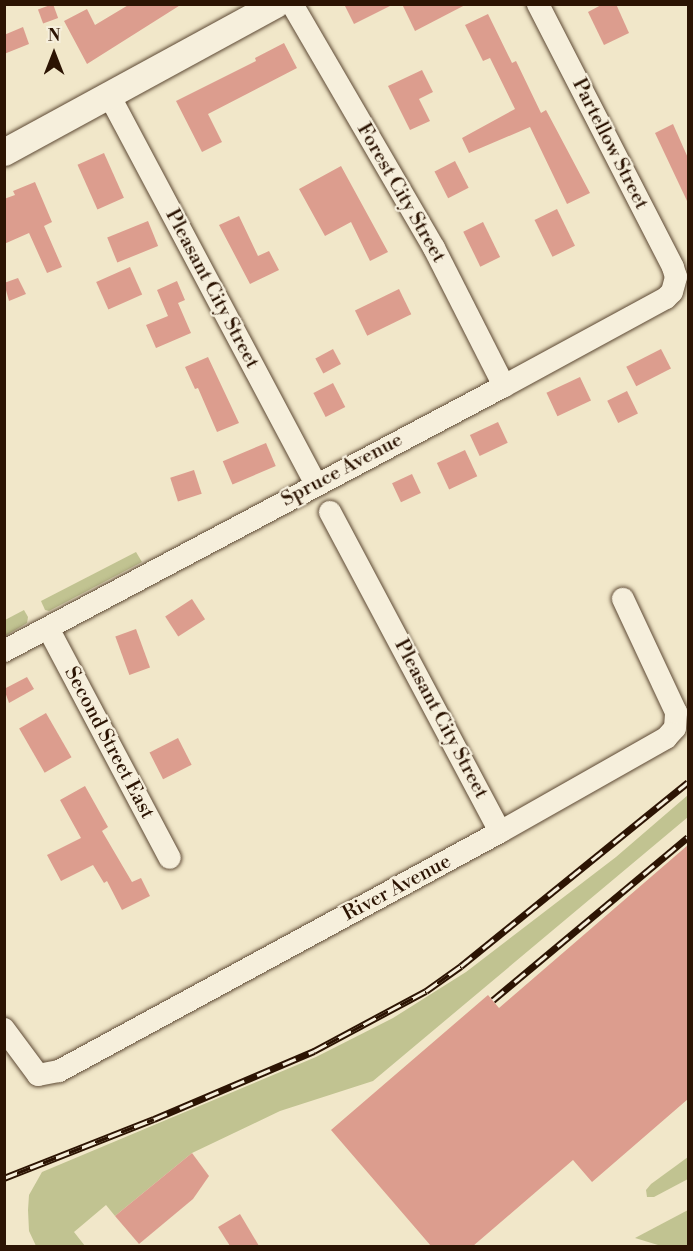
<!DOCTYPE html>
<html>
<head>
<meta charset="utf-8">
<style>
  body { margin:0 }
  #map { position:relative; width:693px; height:1251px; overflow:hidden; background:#f1e7c9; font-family:"Libre Bodoni",serif }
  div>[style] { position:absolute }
  .green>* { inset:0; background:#c1c391 }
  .building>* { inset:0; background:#dc9d8e; transform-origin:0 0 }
  .roads { filter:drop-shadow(0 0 2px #5d4934) drop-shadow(0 0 2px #5d4934) }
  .minor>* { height:22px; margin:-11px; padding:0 11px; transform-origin:11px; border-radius:11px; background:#f6efdc }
  .tertiary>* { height:27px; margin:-13.5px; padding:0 13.5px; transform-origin:13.5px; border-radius:13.5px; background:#f6efdc }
  .rail>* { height:7px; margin-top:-3.5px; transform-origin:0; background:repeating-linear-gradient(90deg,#f6efdc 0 14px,#2c1403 0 28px); box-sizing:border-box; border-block:2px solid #2c1403 }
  span { translate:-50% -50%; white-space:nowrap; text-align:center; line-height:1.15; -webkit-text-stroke:4.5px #f6efdc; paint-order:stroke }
  .street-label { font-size:20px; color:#2c1403 }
  .frame { position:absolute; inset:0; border:6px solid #2c1403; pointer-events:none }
  .north { position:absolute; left:24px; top:24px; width:60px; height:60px; -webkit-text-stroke:4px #f6efdc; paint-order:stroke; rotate:0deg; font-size:16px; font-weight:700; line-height:24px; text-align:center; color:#2c1403 }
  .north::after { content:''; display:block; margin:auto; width:21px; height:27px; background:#2c1403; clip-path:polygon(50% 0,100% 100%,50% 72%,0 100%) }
</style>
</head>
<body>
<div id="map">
  <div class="green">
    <i style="clip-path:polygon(136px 552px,142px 562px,49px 611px,45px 610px,41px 601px)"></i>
    <i style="clip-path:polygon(24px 610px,28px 617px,27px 623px,5px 636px,5px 620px)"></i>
    <i style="clip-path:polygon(688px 795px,688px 817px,373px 1081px,280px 1111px,192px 1153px,115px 1216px,106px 1205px,74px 1232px,85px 1246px,36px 1246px,29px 1231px,28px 1210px,29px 1195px,42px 1172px,316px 1057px,393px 1018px,466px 972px,616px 857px)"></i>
    <i style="clip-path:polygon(688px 1157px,688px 1179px,654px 1197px,647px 1197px,646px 1190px,651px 1184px)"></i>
    <i style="clip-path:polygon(688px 1210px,688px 1246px,658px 1245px,635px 1238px)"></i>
  </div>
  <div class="building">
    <i style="left:53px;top:4px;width:15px;height:16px;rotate:70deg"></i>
    <i style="clip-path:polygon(130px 4px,182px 4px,87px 64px,64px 21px,87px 9px,95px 25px)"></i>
    <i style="clip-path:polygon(344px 4px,394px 4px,354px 24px)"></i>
    <i style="clip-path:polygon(402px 4px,467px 4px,415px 31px)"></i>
    <i style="clip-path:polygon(603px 4px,616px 4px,629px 33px,604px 45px,588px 12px)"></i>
    <i style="clip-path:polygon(488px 14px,512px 63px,516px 61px,541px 113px,546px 110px,590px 193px,567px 204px,530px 127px,469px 153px,462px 138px,515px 109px,490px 58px,483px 61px,465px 25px)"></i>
    <i style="clip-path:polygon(23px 27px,29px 44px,4px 54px,4px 35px)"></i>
    <i style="clip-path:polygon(284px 43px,297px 68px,208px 114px,222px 142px,202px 152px,176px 101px,256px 61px,255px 58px)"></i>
    <i style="clip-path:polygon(422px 70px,433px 92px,419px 99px,430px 121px,410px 130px,388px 86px)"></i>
    <i style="clip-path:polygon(673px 124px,688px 158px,688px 203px,655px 133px)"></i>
    <i style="left:104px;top:153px;width:49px;height:29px;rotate:66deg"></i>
    <i style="left:455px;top:161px;width:30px;height:23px;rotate:63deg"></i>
    <i style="clip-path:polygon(341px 166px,388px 252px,370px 261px,351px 222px,325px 236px,299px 189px)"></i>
    <i style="clip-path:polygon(35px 182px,52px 222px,44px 226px,62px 267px,47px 273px,29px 233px,4px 244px,4px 199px,15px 195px,13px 191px)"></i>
    <i style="left:557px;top:209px;width:41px;height:25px;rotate:64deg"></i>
    <i style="clip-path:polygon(239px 216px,258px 256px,269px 251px,279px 270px,250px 284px,219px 225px)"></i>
    <i style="left:148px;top:221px;width:27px;height:44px;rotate:68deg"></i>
    <i style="left:483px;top:222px;width:39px;height:22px;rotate:64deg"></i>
    <i style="left:130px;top:267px;width:30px;height:37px;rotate:66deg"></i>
    <i style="clip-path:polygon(18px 278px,26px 294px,9px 301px,4px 283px)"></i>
    <i style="clip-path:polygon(177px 281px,185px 300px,178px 303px,191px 333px,156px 348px,146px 325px,168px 316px,157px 290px)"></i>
    <i style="left:399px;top:289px;width:28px;height:49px;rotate:64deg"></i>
    <i style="left:333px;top:349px;width:17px;height:20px;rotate:62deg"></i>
    <i style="left:661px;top:349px;width:22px;height:39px;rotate:63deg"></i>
    <i style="clip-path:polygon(208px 357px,239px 423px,217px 432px,198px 388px,195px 389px,185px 367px)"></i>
    <i style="left:580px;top:377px;width:26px;height:37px;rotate:65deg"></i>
    <i style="left:333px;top:383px;width:27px;height:22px;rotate:63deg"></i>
    <i style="left:627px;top:391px;width:25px;height:22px;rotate:64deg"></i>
    <i style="left:498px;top:422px;width:23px;height:31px;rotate:65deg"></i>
    <i style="left:266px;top:443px;width:25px;height:47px;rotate:67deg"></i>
    <i style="left:465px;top:450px;width:29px;height:31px;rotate:65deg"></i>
    <i style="left:194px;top:470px;width:25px;height:25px;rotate:72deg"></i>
    <i style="left:412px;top:474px;width:21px;height:22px;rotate:65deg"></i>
    <i style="left:192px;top:599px;width:24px;height:32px;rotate:57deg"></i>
    <i style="left:136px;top:629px;width:41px;height:22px;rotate:70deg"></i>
    <i style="clip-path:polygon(27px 677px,34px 689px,9px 703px,4px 689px)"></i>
    <i style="left:46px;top:713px;width:51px;height:31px;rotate:60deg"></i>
    <i style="left:178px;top:738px;width:30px;height:32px;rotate:63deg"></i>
    <i style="clip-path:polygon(85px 786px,108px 827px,102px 831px,132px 882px,141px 878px,150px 896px,122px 910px,107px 881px,104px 883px,93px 865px,61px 881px,47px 855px,81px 838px,60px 800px)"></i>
    <i style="clip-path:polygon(688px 845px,688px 1099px,592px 1182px,573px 1160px,473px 1246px,431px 1246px,331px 1130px,488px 995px,499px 1008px)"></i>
    <i style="clip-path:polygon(192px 1153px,209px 1176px,193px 1199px,139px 1244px,115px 1216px)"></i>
    <i style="clip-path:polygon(240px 1214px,259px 1246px,230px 1246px,218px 1227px)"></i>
  </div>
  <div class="roads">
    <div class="minor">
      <i style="left:292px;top:4px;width:282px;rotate:59.8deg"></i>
      <i style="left:434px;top:248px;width:155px;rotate:63.1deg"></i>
      <i style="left:109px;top:95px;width:441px;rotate:62deg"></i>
      <i style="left:330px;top:512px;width:362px;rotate:62deg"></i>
      <i style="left:48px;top:628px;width:260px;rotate:62.1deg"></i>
      <i style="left:4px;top:651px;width:566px;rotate:-27.92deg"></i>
      <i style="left:504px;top:386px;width:184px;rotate:-28.5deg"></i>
      <i style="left:666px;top:298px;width:8px;rotate:-45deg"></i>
      <i style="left:672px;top:292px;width:16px;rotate:-75deg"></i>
      <i style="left:676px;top:277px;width:10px;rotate:-107deg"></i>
      <i style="left:673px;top:267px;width:296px;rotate:-117.2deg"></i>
      <i style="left:4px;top:1029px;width:57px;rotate:53.5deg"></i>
      <i style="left:38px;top:1075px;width:21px;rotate:-11deg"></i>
      <i style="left:59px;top:1071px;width:502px;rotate:-28.46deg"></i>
      <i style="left:500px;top:832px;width:191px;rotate:-29.5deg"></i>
      <i style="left:666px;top:738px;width:13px;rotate:-48deg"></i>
      <i style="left:675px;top:728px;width:16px;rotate:-86deg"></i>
      <i style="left:676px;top:712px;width:125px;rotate:-115.1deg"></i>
    </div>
    <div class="tertiary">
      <i style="left:4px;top:152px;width:309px;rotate:-28.6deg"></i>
    </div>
  </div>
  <div class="rail">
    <i style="left:493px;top:1000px;width:254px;rotate:-39.9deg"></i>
    <i style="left:4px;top:1178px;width:161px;rotate:-21.5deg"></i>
    <i style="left:154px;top:1119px;width:174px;rotate:-23deg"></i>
    <i style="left:314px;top:1051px;width:127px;rotate:-28.2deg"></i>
    <i style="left:426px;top:991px;width:43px;rotate:-35.5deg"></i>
    <i style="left:461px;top:966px;width:292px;rotate:-39deg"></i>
  </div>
  <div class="street-label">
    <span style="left:610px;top:144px;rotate:63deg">Partellow Street</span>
    <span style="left:401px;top:193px;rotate:60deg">Forest City Street</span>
    <span style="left:212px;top:289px;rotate:62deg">Pleasant City Street</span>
    <span style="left:342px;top:470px;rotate:-28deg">Spruce Avenue</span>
    <span style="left:441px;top:719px;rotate:62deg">Pleasant City Street</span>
    <span style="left:109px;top:743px;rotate:62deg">Second Street East</span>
    <span style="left:397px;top:888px;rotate:-28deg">River Avenue</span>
  </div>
  <div class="frame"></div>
  <div class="north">N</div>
</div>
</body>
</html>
